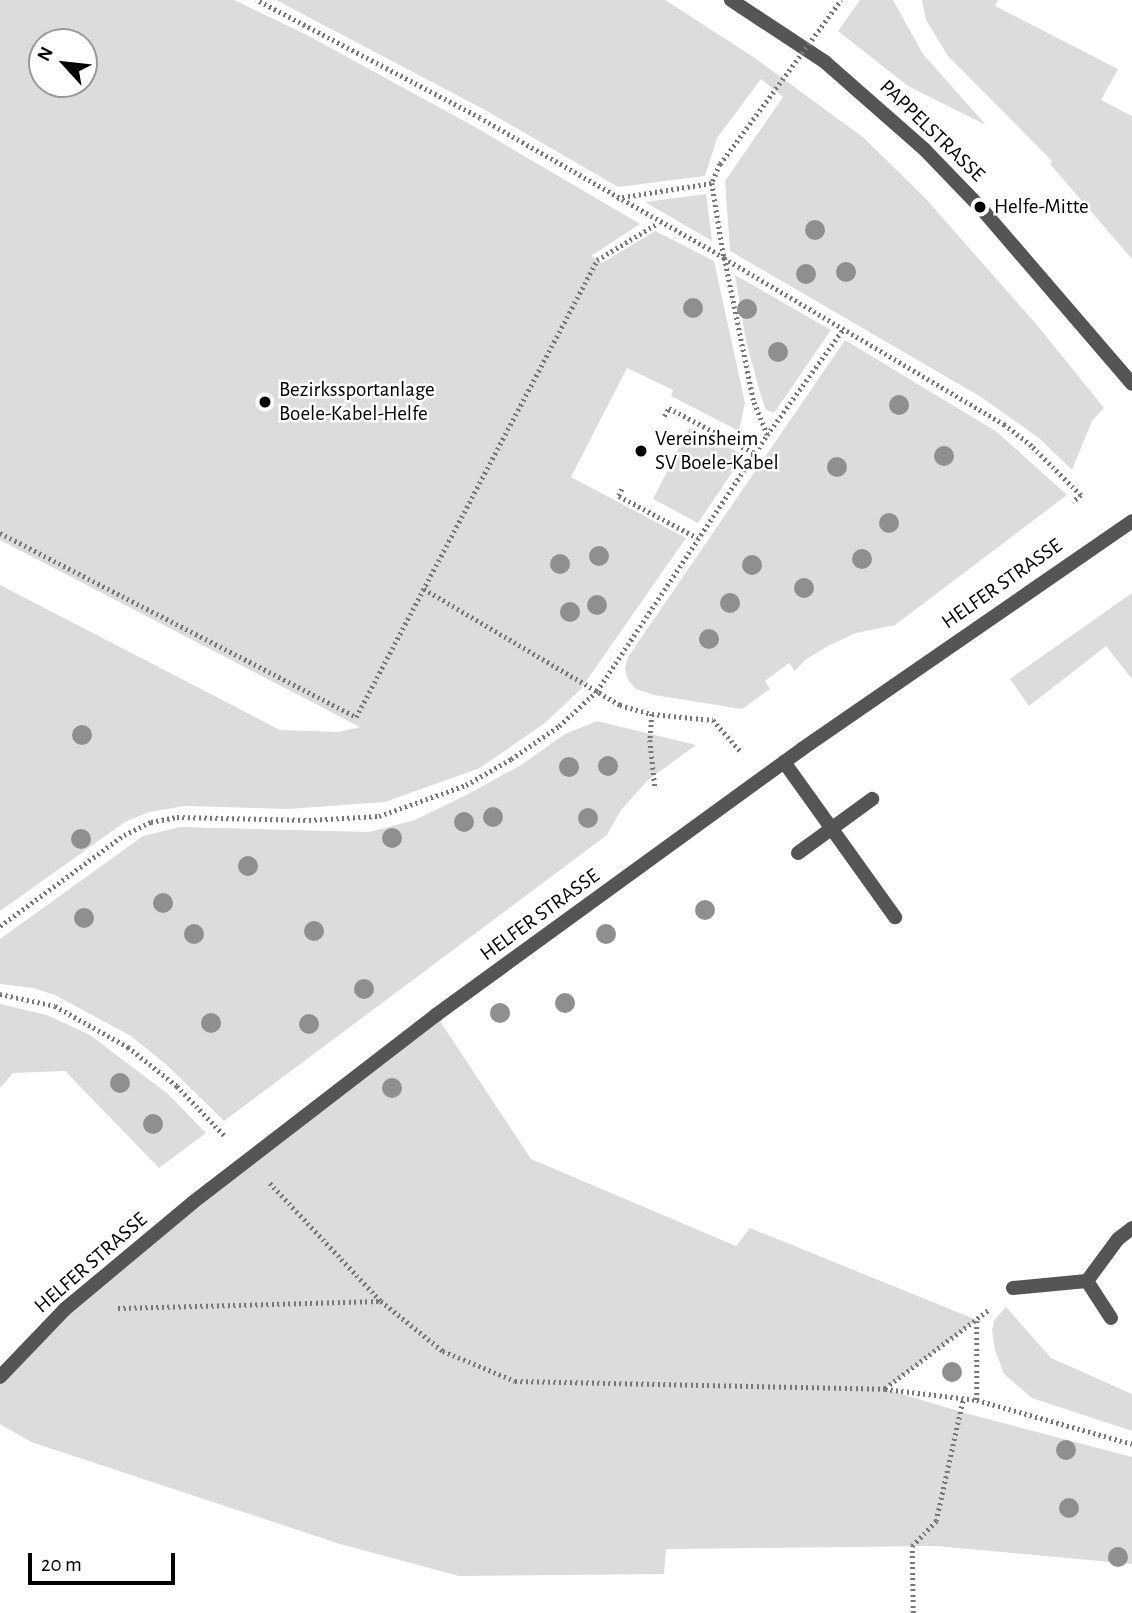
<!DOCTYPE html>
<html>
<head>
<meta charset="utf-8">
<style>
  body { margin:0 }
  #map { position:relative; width:1132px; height:1613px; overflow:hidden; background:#fff; font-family:"Alegreya Sans",sans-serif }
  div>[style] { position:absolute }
  .green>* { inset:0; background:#dcdcdc }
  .path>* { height:4.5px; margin-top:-2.25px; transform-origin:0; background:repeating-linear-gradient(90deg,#777 0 2px,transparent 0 5.5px) }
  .service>* { height:14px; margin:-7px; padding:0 7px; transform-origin:7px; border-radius:7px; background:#555 }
  .minor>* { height:14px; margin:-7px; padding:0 7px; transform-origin:7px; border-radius:7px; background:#555 }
  .tertiary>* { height:14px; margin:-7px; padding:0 7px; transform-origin:7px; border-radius:7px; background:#555 }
  .path-bridge>* { height:4.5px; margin-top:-2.25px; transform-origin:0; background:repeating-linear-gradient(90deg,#777 0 2px,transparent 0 5.5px) }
  .trees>* { width:20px; height:20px; margin:-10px; border-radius:50%; background:#8f8f8f }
  .dots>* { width:19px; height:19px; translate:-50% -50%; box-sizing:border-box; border:4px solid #fff; border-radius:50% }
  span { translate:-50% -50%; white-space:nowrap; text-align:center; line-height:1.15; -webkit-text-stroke:5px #fff; paint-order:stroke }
  .street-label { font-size:21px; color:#000 }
  .poi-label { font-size:21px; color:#000 }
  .left { translate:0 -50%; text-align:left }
  .north { position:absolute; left:28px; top:28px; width:70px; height:70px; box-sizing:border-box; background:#fff; border:2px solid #999; border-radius:50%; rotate:297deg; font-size:19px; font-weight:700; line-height:28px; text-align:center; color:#000 }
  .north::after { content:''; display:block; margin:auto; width:24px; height:32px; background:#000; clip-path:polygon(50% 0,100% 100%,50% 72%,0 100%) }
  .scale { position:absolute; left:28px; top:1553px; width:147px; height:32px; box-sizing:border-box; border:4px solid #000; border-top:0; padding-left:9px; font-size:21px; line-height:24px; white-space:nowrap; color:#000; -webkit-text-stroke:5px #fff; paint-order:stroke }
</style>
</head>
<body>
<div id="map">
  <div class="green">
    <i style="clip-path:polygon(evenodd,0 0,234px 0,307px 35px,475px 127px,640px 224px,591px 256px,602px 263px,655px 231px,714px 261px,745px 403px,739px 431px,671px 396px,673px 390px,627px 368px,571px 477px,686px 538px,580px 690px,545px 723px,480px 768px,385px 802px,288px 809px,185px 806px,149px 812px,125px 822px,0 911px,0 585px,280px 730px,338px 732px,360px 727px,0 540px,0 0,42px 42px,84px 42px,84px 84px,42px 84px,42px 42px)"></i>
    <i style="clip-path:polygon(276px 0,665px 0,755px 58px,864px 138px,926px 199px,1037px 325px,1104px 408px,1092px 421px,1072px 470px,1039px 438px,981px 397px,730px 251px,725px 181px,783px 97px,761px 79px,717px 138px,705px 176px,618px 187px,485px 110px)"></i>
    <i style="clip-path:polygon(860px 0,893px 0,923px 54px,986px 125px,908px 86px,838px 31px)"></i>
    <i style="clip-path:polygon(922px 0,998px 0,995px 6px,1118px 69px,1101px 100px,1132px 116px,1132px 259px,1050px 164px,1052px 161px,948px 56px,926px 20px)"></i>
    <i style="clip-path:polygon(706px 194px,712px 241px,645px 202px)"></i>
    <i style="clip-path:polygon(735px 275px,831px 330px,774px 413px,766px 410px,761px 396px,746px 341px)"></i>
    <i style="clip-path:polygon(845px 340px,997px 432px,1067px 495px,895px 625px,856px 633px,828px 646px,805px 660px,795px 671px,789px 663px,765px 681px,770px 689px,742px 709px,654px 695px,636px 689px,628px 680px,625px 669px,628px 657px)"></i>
    <i style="clip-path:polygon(689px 428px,744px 455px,698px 523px,653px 499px)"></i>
    <i style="clip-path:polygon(1132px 593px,1132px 679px,1106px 646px,1029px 706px,1010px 679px)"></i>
    <i style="clip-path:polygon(597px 721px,696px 745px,648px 780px,621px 810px,607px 835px,224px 1121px,168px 1066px,131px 1036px,55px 995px,33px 988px,0 984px,0 939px,143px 836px,180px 827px,369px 832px,415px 820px,470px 793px,521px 765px,565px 734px)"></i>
    <i style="clip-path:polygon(0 1004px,47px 1015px,90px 1035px,168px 1094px,206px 1133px,159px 1168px,65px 1071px,13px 1073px,0 1088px)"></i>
    <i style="clip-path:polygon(436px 1015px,531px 1159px,736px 1246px,750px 1228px,977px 1320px,885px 1389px,965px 1413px,1132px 1457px,1132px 1564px,936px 1546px,666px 1549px,664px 1574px,459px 1576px,340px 1544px,31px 1442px,0 1424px,0 1377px,65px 1309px)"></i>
    <i style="clip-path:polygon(1006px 1307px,1051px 1358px,1132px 1394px,1132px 1431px,1032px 1398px,1004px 1374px,995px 1350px,992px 1330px,995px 1319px)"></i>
  </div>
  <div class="path">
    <i style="left:720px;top:164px;width:21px;rotate:113deg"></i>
    <i style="left:712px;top:183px;width:76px;rotate:80.9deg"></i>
    <i style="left:724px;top:258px;width:326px;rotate:30.7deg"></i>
    <i style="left:1004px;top:424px;width:37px;rotate:38deg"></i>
    <i style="left:1033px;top:447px;width:68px;rotate:45deg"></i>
    <i style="left:1081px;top:495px;width:11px;rotate:139deg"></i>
    <i style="left:617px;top:198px;width:96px;rotate:-9deg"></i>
    <i style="left:664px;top:416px;width:9px;rotate:-58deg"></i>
    <i style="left:669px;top:408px;width:96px;rotate:27.9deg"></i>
    <i style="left:767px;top:435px;width:132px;rotate:-54.3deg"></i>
    <i style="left:622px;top:489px;width:8px;rotate:113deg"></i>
    <i style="left:619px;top:496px;width:89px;rotate:28deg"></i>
    <i style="left:0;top:533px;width:401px;rotate:27.3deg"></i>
    <i style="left:356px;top:717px;width:517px;rotate:-62.19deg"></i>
    <i style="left:597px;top:260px;width:71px;rotate:-31.2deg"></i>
    <i style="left:424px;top:589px;width:228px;rotate:30.6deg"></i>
    <i style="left:620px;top:705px;width:33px;rotate:16deg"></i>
    <i style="left:652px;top:714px;width:61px;rotate:5.6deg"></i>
    <i style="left:713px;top:720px;width:44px;rotate:48.7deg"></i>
    <i style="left:652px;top:714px;width:26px;rotate:94deg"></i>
    <i style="left:650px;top:740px;width:47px;rotate:83.9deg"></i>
    <i style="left:0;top:926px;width:154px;rotate:-36.3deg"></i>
    <i style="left:124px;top:835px;width:30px;rotate:-26deg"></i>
    <i style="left:151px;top:822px;width:26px;rotate:-11deg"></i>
    <i style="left:177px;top:817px;width:132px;rotate:1.3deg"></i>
    <i style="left:309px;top:820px;width:70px;rotate:-3.3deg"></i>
    <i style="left:379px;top:816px;width:92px;rotate:-19.6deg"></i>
    <i style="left:466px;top:785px;width:52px;rotate:-30deg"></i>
    <i style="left:511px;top:759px;width:58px;rotate:-34.5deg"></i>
    <i style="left:559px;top:726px;width:52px;rotate:-42.6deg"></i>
    <i style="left:597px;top:691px;width:307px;rotate:-56.4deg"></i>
    <i style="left:767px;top:435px;width:38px;rotate:-112deg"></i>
    <i style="left:753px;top:400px;width:145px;rotate:-101.5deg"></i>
    <i style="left:724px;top:258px;width:281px;rotate:-150.2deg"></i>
    <i style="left:480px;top:118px;width:253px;rotate:-152.2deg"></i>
    <i style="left:0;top:994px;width:56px;rotate:12.3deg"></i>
    <i style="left:55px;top:1006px;width:84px;rotate:29.3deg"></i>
    <i style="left:128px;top:1047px;width:63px;rotate:38.5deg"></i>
    <i style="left:177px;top:1086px;width:69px;rotate:46.2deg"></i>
    <i style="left:270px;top:1183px;width:162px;rotate:46.8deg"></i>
    <i style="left:381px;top:1301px;width:80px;rotate:38.9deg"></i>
    <i style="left:443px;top:1351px;width:78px;rotate:22.6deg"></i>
    <i style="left:515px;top:1381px;width:370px;rotate:1.2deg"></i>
    <i style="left:885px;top:1389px;width:93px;rotate:6.8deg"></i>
    <i style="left:977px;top:1400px;width:161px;rotate:15.8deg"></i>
    <i style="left:118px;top:1308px;width:263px;rotate:-1.5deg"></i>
    <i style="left:977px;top:1321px;width:79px;rotate:90deg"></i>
    <i style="left:885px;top:1388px;width:131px;rotate:-37deg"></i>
    <i style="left:913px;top:1613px;width:67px;rotate:-90.9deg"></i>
    <i style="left:912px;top:1546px;width:35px;rotate:-46deg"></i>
    <i style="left:936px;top:1521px;width:125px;rotate:-77.5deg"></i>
  </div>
  <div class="service">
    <i style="left:784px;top:762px;width:191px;rotate:54.4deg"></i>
    <i style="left:798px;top:853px;width:92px;rotate:-36.1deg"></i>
    <i style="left:1013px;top:1288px;width:74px;rotate:-5.4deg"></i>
  </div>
  <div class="minor">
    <i style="left:1111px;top:1318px;width:44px;rotate:-123deg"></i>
    <i style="left:1087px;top:1281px;width:52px;rotate:-53.6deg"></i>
    <i style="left:1118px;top:1239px;width:18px;rotate:-38deg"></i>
  </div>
  <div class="tertiary">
    <i style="left:731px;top:0;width:113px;rotate:33.4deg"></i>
    <i style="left:825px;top:62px;width:133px;rotate:41.3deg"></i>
    <i style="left:925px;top:150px;width:79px;rotate:46deg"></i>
    <i style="left:980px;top:207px;width:233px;rotate:49.3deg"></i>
    <i style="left:0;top:1377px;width:94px;rotate:-46.3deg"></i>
    <i style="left:65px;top:1309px;width:165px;rotate:-39.8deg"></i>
    <i style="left:192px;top:1203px;width:308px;rotate:-37.6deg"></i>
    <i style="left:436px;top:1015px;width:452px;rotate:-36deg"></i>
    <i style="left:802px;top:749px;width:401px;rotate:-34.6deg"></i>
  </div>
  <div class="path-bridge">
    <i style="left:720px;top:164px;width:204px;rotate:-53.6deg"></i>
  </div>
  <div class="trees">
    <i style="left:815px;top:230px"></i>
    <i style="left:846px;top:272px"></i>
    <i style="left:806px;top:274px"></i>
    <i style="left:693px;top:308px"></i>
    <i style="left:747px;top:309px"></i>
    <i style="left:778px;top:352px"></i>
    <i style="left:899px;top:405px"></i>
    <i style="left:944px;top:456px"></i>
    <i style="left:837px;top:467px"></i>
    <i style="left:889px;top:523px"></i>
    <i style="left:599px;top:556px"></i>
    <i style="left:862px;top:559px"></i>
    <i style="left:560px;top:564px"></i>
    <i style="left:752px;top:565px"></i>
    <i style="left:804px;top:588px"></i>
    <i style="left:730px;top:603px"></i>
    <i style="left:597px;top:605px"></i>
    <i style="left:570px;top:612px"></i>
    <i style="left:709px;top:639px"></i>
    <i style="left:82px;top:735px"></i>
    <i style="left:608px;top:766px"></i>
    <i style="left:569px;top:767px"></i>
    <i style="left:493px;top:817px"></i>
    <i style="left:588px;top:818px"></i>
    <i style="left:464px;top:822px"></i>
    <i style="left:392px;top:838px"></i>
    <i style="left:81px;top:839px"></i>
    <i style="left:248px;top:866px"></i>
    <i style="left:163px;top:903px"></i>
    <i style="left:705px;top:910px"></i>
    <i style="left:84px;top:918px"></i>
    <i style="left:314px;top:931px"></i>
    <i style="left:194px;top:934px"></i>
    <i style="left:606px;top:934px"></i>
    <i style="left:364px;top:989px"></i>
    <i style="left:565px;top:1003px"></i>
    <i style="left:500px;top:1013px"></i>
    <i style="left:211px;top:1023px"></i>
    <i style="left:309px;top:1024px"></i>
    <i style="left:120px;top:1083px"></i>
    <i style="left:392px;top:1088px"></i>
    <i style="left:153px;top:1124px"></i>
    <i style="left:952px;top:1372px"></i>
    <i style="left:1066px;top:1450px"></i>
    <i style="left:1069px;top:1508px"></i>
    <i style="left:1118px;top:1557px"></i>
  </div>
  <div class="dots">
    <i style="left:980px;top:207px;background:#000"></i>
    <i style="left:265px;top:402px;background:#000"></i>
    <i style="left:641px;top:451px;background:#000"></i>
  </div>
  <div class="street-label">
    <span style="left:932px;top:131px;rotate:44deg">PAPPELSTRASSE</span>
    <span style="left:1002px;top:584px;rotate:-35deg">HELFER STRASSE</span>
    <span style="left:540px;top:915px;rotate:-36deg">HELFER STRASSE</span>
    <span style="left:91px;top:1263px;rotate:-41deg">HELFER STRASSE</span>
  </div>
  <div class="poi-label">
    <span class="left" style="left:994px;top:207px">Helfe-Mitte</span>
    <span class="left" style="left:279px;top:402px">Bezirkssportanlage<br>Boele-Kabel-Helfe</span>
    <span class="left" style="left:655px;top:451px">Vereinsheim<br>SV Boele-Kabel</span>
  </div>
  <div class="north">N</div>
  <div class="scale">20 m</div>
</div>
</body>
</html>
